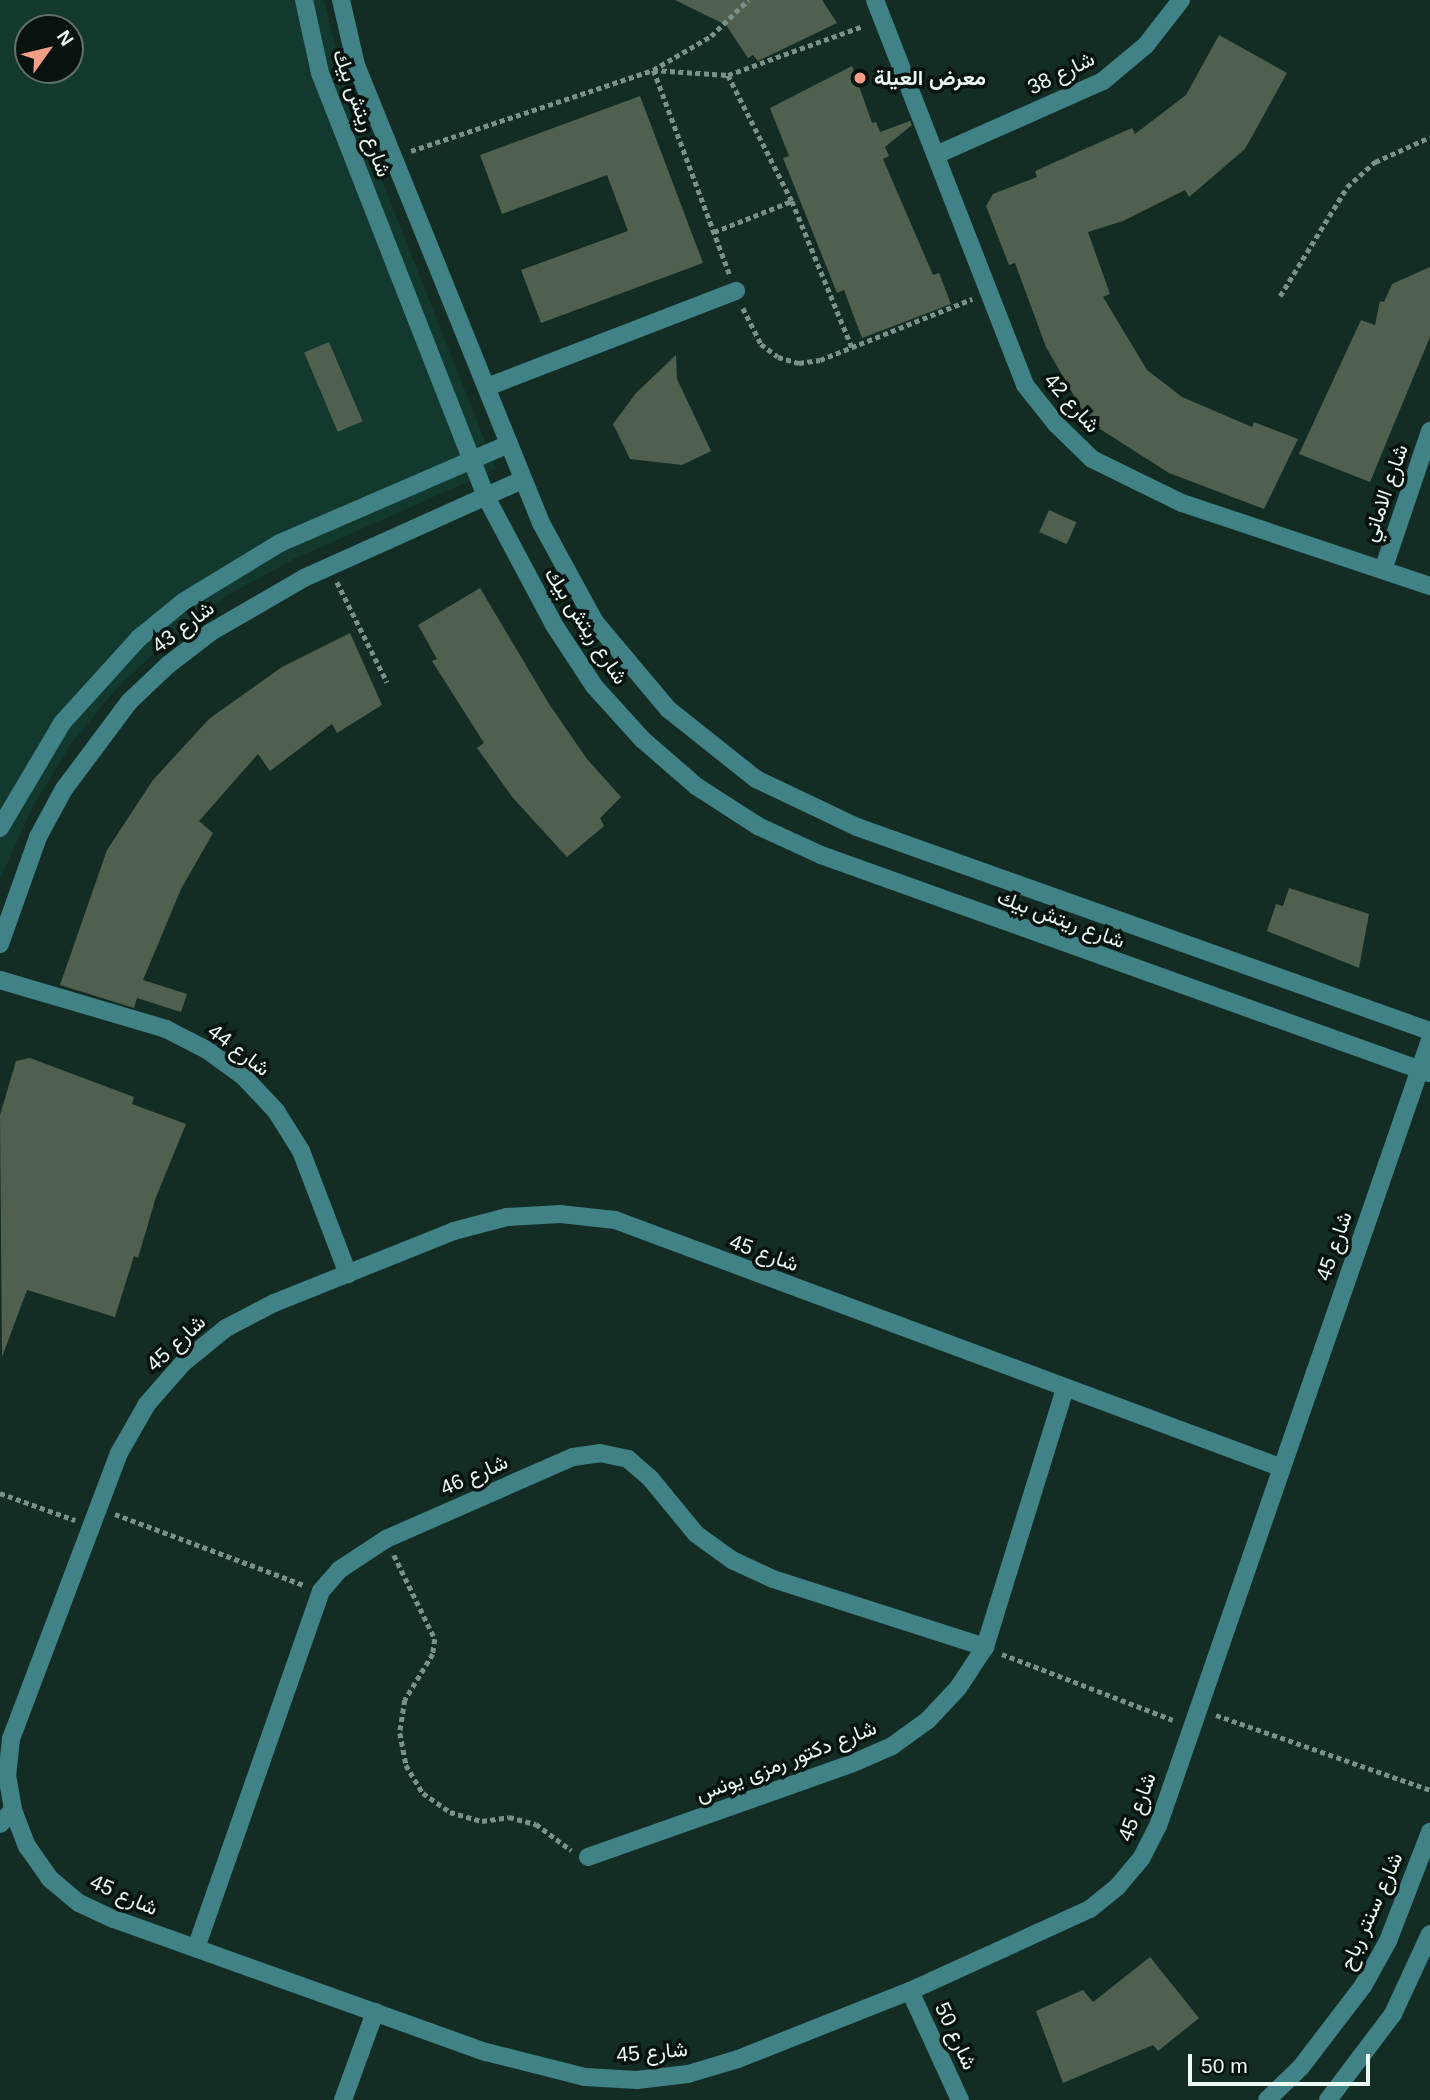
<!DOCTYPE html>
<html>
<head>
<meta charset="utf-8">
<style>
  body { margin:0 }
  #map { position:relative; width:1430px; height:2100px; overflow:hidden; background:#132d25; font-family:Arial,Vazirmatn,sans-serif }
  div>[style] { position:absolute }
  .built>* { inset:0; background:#13382e }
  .building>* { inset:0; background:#4f614e; transform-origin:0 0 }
  .path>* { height:4.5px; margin-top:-2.25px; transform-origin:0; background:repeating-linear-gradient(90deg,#7b9088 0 5px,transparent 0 8.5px) }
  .minor>* { height:18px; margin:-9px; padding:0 9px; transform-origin:9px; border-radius:9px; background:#408285 }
  .dots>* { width:19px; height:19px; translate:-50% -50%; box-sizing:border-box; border:4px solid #08130f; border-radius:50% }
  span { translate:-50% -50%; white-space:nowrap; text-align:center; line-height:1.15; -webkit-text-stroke:7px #08130f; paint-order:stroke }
  .street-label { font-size:21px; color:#eaf9f3 }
  .poi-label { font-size:21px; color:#eaf9f3; font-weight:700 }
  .left { translate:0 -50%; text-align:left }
  .north { position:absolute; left:14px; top:14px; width:70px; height:70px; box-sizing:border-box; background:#08130f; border:2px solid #626f6a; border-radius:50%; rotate:56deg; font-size:19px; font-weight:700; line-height:28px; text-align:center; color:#eaf9f3 }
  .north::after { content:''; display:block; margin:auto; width:24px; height:32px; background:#f49e88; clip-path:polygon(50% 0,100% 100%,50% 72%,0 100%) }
  .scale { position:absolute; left:1188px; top:2054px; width:182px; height:32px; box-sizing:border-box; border:4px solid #eaf9f3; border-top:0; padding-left:9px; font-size:21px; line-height:24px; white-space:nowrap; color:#eaf9f3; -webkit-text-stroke:5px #08130f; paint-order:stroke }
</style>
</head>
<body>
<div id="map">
  <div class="built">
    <i style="clip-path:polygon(evenodd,0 0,324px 0,343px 77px,369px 148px,496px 469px,292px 560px,228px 595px,170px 638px,117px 688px,71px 744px,33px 806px,0 879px,0 0,28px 28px,70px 28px,70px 70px,28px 70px,28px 28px)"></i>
  </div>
  <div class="building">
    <i style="clip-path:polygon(675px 0,822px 0,837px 23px,758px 61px,753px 55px,748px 58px,726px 25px)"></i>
    <i style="clip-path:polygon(1219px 35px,1287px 73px,1245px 149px,1189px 197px,1185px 190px,1123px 221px,1088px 232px,1110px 294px,1103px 297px,1147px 370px,1182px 397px,1252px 427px,1254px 422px,1298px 439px,1264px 509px,1169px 473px,1089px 422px,1046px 347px,1015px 263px,1009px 265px,986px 206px,993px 194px,1037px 177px,1035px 171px,1132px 128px,1135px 134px,1186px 95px)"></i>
    <i style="clip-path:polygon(852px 66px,872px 123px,876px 122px,880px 132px,910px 121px,912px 125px,885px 147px,889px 156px,883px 159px,933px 275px,939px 273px,951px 304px,862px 338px,844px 290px,837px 293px,783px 158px,789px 156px,770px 108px)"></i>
    <i style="clip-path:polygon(640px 96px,703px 263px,541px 323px,521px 270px,628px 231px,607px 175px,502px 214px,480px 155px)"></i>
    <i style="clip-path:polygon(1430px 267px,1430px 337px,1370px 482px,1299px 454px,1361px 320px,1375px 325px,1380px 301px,1384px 302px,1392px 284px)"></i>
    <i style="left:329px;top:342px;width:86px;height:27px;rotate:67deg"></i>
    <i style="clip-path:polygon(676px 355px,677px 379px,711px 451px,682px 465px,630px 459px,613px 424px,636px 393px)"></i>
    <i style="left:1049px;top:510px;width:30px;height:24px;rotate:24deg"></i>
    <i style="clip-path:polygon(480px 588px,549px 704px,587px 759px,621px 797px,600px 818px,604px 826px,567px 857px,513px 798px,477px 748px,484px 743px,432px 661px,437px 659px,418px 625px)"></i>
    <i style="clip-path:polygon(350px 633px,382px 705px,337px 733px,332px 724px,270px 771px,258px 754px,199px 821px,213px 833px,181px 889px,143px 980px,187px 994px,181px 1012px,137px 998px,134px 1008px,60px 985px,107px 850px,153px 780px,209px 719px,282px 667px)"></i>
    <i style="clip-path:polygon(1289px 888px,1369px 914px,1359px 968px,1267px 931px,1276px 904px,1283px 906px)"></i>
    <i style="clip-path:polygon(30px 1058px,134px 1097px,132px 1104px,186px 1124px,156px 1197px,138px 1258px,134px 1256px,115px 1317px,27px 1290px,2px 1357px,0 1115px,16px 1061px)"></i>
    <i style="clip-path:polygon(1150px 1957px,1199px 2018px,1158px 2051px,1153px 2045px,1063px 2083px,1036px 2011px,1083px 1990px,1093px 2002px)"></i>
  </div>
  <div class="path">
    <i style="left:728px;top:75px;width:141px;rotate:63.1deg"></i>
    <i style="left:792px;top:201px;width:158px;rotate:67.7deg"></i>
    <i style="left:411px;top:151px;width:255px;rotate:-18.5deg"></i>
    <i style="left:653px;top:70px;width:75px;rotate:3.8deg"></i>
    <i style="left:728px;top:75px;width:144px;rotate:-19.9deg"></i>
    <i style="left:714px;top:232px;width:84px;rotate:-21.7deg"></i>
    <i style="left:729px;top:274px;width:218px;rotate:-110.4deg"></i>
    <i style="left:653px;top:70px;width:67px;rotate:-30.4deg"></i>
    <i style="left:711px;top:36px;width:52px;rotate:-44.2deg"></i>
    <i style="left:1280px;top:296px;width:128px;rotate:-58.4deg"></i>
    <i style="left:1347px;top:187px;width:38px;rotate:-42deg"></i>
    <i style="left:1375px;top:162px;width:60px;rotate:-24.4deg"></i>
    <i style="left:743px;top:308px;width:40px;rotate:63.4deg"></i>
    <i style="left:761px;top:344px;width:21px;rotate:37deg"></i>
    <i style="left:778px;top:357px;width:22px;rotate:16deg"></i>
    <i style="left:799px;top:363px;width:21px;rotate:-8deg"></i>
    <i style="left:820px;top:360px;width:164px;rotate:-21.9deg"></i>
    <i style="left:337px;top:582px;width:112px;rotate:63.4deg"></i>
    <i style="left:0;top:1493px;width:80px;rotate:19.8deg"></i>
    <i style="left:115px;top:1514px;width:202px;rotate:20.6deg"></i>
    <i style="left:394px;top:1555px;width:93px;rotate:64deg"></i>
    <i style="left:435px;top:1639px;width:15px;rotate:98deg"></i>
    <i style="left:433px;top:1654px;width:54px;rotate:121.3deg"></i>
    <i style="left:405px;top:1700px;width:33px;rotate:99deg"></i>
    <i style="left:400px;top:1733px;width:33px;rotate:79deg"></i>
    <i style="left:406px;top:1765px;width:33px;rotate:59deg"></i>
    <i style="left:423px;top:1793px;width:33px;rotate:35deg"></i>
    <i style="left:450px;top:1812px;width:33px;rotate:16deg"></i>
    <i style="left:482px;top:1821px;width:27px;rotate:-8deg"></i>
    <i style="left:509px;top:1817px;width:28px;rotate:15deg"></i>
    <i style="left:536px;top:1824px;width:44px;rotate:36.6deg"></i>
    <i style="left:1002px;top:1654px;width:183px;rotate:21.1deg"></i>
    <i style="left:1216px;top:1715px;width:227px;rotate:19.3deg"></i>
  </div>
  <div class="minor">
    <i style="left:304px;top:0;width:75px;rotate:77.6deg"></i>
    <i style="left:320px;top:73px;width:453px;rotate:68.6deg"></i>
    <i style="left:485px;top:495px;width:147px;rotate:62deg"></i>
    <i style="left:554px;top:625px;width:73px;rotate:56.7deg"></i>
    <i style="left:594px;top:686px;width:72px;rotate:47.8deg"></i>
    <i style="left:642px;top:739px;width:72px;rotate:41deg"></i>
    <i style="left:696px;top:786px;width:74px;rotate:32.8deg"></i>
    <i style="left:758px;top:826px;width:69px;rotate:24.7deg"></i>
    <i style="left:821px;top:855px;width:646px;rotate:19.73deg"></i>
    <i style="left:341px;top:0;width:67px;rotate:77deg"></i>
    <i style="left:356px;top:65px;width:494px;rotate:68deg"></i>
    <i style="left:541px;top:523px;width:113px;rotate:61.4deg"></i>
    <i style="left:595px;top:622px;width:114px;rotate:50deg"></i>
    <i style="left:668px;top:709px;width:112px;rotate:38.5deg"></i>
    <i style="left:756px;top:779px;width:112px;rotate:25.4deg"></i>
    <i style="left:857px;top:827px;width:608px;rotate:19.6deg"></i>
    <i style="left:875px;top:0;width:413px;rotate:68.7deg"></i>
    <i style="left:1025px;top:385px;width:50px;rotate:51.5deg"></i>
    <i style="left:1056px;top:424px;width:50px;rotate:44.2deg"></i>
    <i style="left:1092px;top:459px;width:100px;rotate:26.1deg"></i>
    <i style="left:1182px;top:503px;width:262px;rotate:18.5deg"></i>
    <i style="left:936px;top:155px;width:183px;rotate:-23.9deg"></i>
    <i style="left:1103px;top:81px;width:56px;rotate:-39.9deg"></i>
    <i style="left:1146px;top:45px;width:57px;rotate:-52.1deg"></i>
    <i style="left:487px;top:387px;width:267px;rotate:-21.1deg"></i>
    <i style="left:1383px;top:570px;width:147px;rotate:-71.3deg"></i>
    <i style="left:0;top:828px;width:122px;rotate:-59.4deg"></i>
    <i style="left:62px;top:723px;width:115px;rotate:-47.8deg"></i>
    <i style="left:139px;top:638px;width:57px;rotate:-39.3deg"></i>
    <i style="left:183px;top:602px;width:114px;rotate:-31.3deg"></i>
    <i style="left:280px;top:543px;width:247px;rotate:-23.4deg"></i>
    <i style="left:0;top:944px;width:114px;rotate:-70.4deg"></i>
    <i style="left:38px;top:837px;width:55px;rotate:-61.6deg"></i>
    <i style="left:64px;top:789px;width:109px;rotate:-53.2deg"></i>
    <i style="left:129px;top:702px;width:54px;rotate:-43.5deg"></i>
    <i style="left:168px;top:665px;width:54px;rotate:-37.5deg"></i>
    <i style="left:211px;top:632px;width:108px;rotate:-30.1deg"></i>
    <i style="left:304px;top:578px;width:239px;rotate:-24.2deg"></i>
    <i style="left:0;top:980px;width:173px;rotate:16.4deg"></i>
    <i style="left:166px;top:1029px;width:46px;rotate:27.1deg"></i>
    <i style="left:207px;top:1050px;width:46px;rotate:36.1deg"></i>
    <i style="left:244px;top:1077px;width:47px;rotate:46.7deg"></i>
    <i style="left:276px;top:1111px;width:47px;rotate:58deg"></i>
    <i style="left:301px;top:1151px;width:132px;rotate:69.1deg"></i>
    <i style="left:1280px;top:1467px;width:709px;rotate:-159.62deg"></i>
    <i style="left:615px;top:1220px;width:54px;rotate:-173.7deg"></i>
    <i style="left:561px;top:1214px;width:54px;rotate:176.8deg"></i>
    <i style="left:507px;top:1217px;width:55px;rotate:165.2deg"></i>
    <i style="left:454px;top:1231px;width:194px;rotate:158.2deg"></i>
    <i style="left:274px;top:1303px;width:54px;rotate:152.5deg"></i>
    <i style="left:226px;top:1328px;width:55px;rotate:140.9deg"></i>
    <i style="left:183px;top:1363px;width:55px;rotate:131.3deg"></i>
    <i style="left:147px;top:1404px;width:56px;rotate:119.7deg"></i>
    <i style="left:119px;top:1453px;width:306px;rotate:110.7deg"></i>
    <i style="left:11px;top:1739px;width:36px;rotate:96deg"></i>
    <i style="left:7px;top:1775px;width:36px;rotate:80deg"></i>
    <i style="left:13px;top:1810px;width:39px;rotate:69deg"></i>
    <i style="left:27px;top:1846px;width:39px;rotate:55deg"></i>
    <i style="left:49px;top:1878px;width:39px;rotate:40deg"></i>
    <i style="left:79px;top:1903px;width:38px;rotate:25deg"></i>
    <i style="left:114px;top:1919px;width:395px;rotate:19.7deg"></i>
    <i style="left:486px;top:2052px;width:102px;rotate:14.2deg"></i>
    <i style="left:585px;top:2077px;width:52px;rotate:3.3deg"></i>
    <i style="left:637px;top:2080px;width:51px;rotate:-6.7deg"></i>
    <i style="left:688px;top:2074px;width:52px;rotate:-16.7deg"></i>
    <i style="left:738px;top:2059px;width:185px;rotate:-21.6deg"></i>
    <i style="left:910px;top:1991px;width:198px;rotate:-24.5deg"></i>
    <i style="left:1090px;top:1909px;width:36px;rotate:-39deg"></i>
    <i style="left:1118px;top:1886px;width:35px;rotate:-50deg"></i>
    <i style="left:1141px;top:1859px;width:37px;rotate:-63deg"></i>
    <i style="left:1158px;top:1826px;width:832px;rotate:-70.91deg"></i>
    <i style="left:0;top:1824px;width:19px;rotate:-47deg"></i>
    <i style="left:588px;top:1857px;width:279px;rotate:-19.5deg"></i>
    <i style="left:851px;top:1764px;width:45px;rotate:-23.7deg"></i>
    <i style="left:892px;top:1746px;width:44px;rotate:-35.8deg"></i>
    <i style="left:928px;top:1720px;width:44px;rotate:-46.8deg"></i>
    <i style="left:958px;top:1688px;width:49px;rotate:-56.6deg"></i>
    <i style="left:985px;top:1647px;width:271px;rotate:-72.8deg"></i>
    <i style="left:196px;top:1948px;width:378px;rotate:-70.7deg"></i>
    <i style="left:321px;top:1591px;width:28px;rotate:-49deg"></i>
    <i style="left:339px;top:1570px;width:56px;rotate:-33.4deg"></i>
    <i style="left:386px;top:1539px;width:204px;rotate:-23.7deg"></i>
    <i style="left:573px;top:1457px;width:27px;rotate:-8deg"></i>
    <i style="left:600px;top:1453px;width:29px;rotate:12deg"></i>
    <i style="left:628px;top:1459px;width:29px;rotate:41deg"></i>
    <i style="left:650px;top:1478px;width:72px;rotate:50.6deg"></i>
    <i style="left:696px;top:1534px;width:44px;rotate:35.8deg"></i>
    <i style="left:732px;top:1560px;width:45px;rotate:24.9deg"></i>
    <i style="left:773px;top:1579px;width:223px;rotate:17.8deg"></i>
    <i style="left:910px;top:1991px;width:120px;rotate:65.4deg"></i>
    <i style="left:343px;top:2100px;width:94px;rotate:-70deg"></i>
    <i style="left:1267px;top:2100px;width:47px;rotate:-44.1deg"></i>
    <i style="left:1301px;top:2067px;width:102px;rotate:-52.6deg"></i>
    <i style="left:1363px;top:1986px;width:51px;rotate:-60.9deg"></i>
    <i style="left:1388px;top:1941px;width:117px;rotate:-68.9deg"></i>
    <i style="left:1328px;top:2100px;width:108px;rotate:-52.9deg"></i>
    <i style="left:1393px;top:2014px;width:88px;rotate:-65.2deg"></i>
  </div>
  <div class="dots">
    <i style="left:860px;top:78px;background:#f49e88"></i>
  </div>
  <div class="street-label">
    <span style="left:1061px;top:73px;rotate:-26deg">شارع 38</span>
    <span style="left:362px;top:113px;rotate:70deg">شارع ريتش بيك</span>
    <span style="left:1072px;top:403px;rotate:48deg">شارع 42</span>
    <span style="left:1385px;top:493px;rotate:-71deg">شارع الاماني</span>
    <span style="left:586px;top:626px;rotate:57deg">شارع ريتش بيك</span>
    <span style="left:183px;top:627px;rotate:-37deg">شارع 43</span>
    <span style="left:1061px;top:919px;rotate:20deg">شارع ريتش بيك</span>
    <span style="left:239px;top:1050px;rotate:37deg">شارع 44</span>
    <span style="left:1334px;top:1246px;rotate:-71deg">شارع 45</span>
    <span style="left:764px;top:1253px;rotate:20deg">شارع 45</span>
    <span style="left:176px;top:1343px;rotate:-43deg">شارع 45</span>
    <span style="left:474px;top:1475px;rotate:-24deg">شارع 46</span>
    <span style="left:786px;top:1761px;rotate:-21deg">شارع دكتور رمزى يونس</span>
    <span style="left:1137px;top:1807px;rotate:-69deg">شارع 45</span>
    <span style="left:124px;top:1895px;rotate:24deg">شارع 45</span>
    <span style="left:1371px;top:1911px;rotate:-66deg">شارع سنتر رباح</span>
    <span style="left:956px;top:2036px;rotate:65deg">شارع 50</span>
    <span style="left:652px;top:2052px;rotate:-5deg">شارع 45</span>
  </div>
  <div class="poi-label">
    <span class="left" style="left:874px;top:78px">معرض العيلة</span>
  </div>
  <div class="north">N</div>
  <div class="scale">50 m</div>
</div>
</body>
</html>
